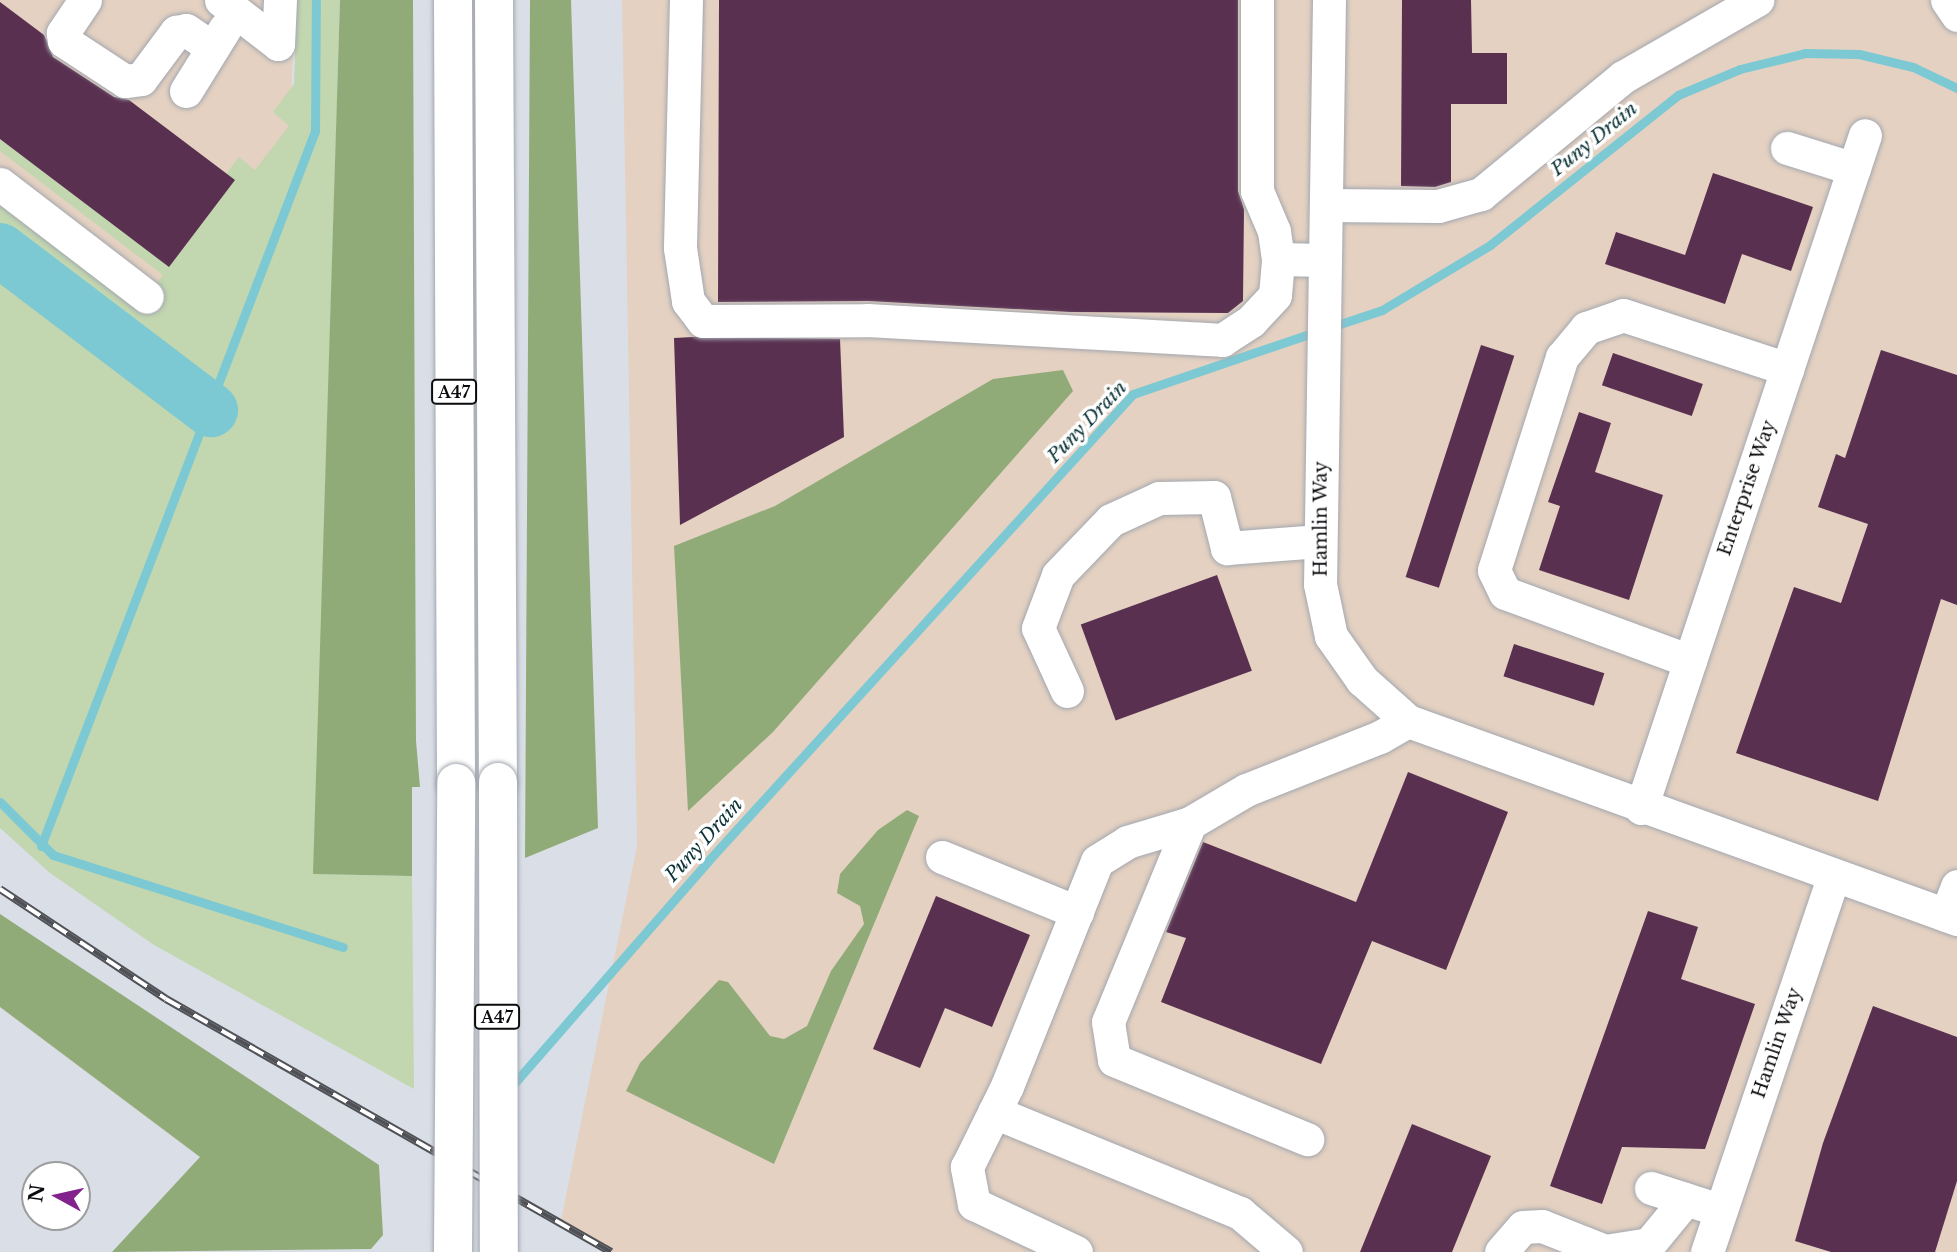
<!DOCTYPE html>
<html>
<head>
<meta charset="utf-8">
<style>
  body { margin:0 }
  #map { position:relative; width:1957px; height:1252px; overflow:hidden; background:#dadfe7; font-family:"Libre Baskerville",serif }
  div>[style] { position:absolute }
  .industrial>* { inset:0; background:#e4d1c1 }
  .green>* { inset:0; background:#c2d6af }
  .forest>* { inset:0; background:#91ab78 }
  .stream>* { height:9px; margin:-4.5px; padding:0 4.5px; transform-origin:4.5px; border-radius:4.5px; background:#7dc9d3 }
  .river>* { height:54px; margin:-27px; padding:0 27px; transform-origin:27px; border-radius:27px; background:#7dc9d3 }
  .building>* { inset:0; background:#593050; transform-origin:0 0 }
  .roads { filter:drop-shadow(0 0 2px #a3a7af) drop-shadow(0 0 2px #a3a7af) }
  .minor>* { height:33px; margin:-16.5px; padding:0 16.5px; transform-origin:16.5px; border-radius:16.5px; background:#fff }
  .highway>* { height:38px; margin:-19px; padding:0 19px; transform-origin:19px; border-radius:19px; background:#fff }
  .rail>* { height:8px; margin-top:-4px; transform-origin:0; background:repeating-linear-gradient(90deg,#fff 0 16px,#4f5156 0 32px); box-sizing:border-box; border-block:2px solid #4f5156 }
  .bridges { filter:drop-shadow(0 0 2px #a3a7af) drop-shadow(0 0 2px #a3a7af) }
  .highway-bridge>* { height:38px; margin:-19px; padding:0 19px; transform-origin:19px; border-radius:19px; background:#fff }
  span { translate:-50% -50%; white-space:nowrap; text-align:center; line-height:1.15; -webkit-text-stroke:7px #fff; paint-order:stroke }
  .shield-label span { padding:2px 5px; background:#fff; border:2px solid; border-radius:5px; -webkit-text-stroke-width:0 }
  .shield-label { font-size:16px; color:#0a0b0e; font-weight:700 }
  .street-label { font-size:18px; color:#0a0b0e }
  .water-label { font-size:19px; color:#0b3236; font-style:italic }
  .north { position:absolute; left:21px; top:1161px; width:70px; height:70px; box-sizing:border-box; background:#fff; border:2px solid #9d9d9f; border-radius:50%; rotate:278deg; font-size:19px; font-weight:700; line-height:28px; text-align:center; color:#0a0b0e }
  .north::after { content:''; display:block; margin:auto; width:24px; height:32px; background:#83228d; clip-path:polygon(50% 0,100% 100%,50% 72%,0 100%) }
</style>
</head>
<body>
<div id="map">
  <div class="industrial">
    <i style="clip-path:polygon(0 0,296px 0,288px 152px,194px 367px,0 203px)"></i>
    <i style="clip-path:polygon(622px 0,1957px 0,1957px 1252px,611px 1252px,560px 1225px,637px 846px)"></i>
  </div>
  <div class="green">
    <i style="clip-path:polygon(297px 0,340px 0,314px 874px,412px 876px,414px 1089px,154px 945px,50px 873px,0 828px,0 205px,137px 309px,163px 275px,0 151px,0 139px,226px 174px,239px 157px,255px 170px,289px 126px,273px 112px,294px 84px)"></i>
  </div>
  <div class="forest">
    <i style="clip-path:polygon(340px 0,413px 0,416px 741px,420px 787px,412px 787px,412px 876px,313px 874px)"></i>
    <i style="clip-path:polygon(530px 0,571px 0,598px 828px,525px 858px)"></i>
    <i style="clip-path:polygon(1063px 370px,1073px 391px,773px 732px,688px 811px,674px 546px,775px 506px,993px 379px)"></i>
    <i style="clip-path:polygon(907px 810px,919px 816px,774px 1164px,626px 1091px,640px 1063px,719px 980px,728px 982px,770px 1036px,784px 1039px,807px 1026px,831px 971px,864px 924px,860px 906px,837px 893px,840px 874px,878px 830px)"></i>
    <i style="clip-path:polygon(0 914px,379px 1165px,383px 1235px,371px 1249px,112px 1252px,200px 1157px,0 1007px)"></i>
  </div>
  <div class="stream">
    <i style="left:1331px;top:327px;width:54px;rotate:-18.4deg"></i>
    <i style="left:1382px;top:310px;width:126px;rotate:-31deg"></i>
    <i style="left:1490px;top:245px;width:241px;rotate:-38.6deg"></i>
    <i style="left:1678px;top:95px;width:67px;rotate:-22.8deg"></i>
    <i style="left:1740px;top:69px;width:67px;rotate:-13.8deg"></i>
    <i style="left:1805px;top:53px;width:54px;rotate:1.1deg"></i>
    <i style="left:1859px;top:54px;width:56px;rotate:13.5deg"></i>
    <i style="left:1913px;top:67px;width:49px;rotate:25.5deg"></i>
    <i style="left:0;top:802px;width:75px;rotate:45deg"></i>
    <i style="left:53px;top:855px;width:304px;rotate:17.6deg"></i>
    <i style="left:41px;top:846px;width:766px;rotate:-69.03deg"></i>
    <i style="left:315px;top:131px;width:131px;rotate:-89.6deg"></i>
    <i style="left:511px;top:1087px;width:300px;rotate:-48.9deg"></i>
    <i style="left:708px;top:861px;width:631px;rotate:-47.7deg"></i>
    <i style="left:1133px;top:394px;width:195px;rotate:-18.8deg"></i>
  </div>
  <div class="river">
    <i style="left:0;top:250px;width:265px;rotate:37.2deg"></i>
  </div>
  <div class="building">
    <i style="clip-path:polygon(719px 0,1238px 0,1238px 191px,1244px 209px,1243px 301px,1228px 313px,1070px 312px,868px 301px,718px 302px)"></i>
    <i style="clip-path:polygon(1402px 0,1471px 0,1472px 53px,1507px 53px,1507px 104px,1451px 104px,1451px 182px,1435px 187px,1401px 186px)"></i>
    <i style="clip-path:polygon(0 2px,44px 35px,53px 57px,114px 97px,129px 100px,235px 180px,169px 267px,0 139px)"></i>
    <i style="clip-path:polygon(1713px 173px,1813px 207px,1791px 271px,1742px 254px,1725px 304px,1605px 264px,1616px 232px,1685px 255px)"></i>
    <i style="clip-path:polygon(693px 337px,840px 339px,844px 437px,680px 525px,674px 338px)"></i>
    <i style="left:1481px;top:345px;width:35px;height:244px;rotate:18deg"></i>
    <i style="clip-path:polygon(1881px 350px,1957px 375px,1957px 605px,1941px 599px,1878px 801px,1736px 753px,1794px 587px,1841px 603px,1868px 524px,1818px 507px,1836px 454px,1845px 458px)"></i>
    <i style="left:1613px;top:353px;width:95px;height:34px;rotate:19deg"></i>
    <i style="clip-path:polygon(1579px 412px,1611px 423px,1595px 472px,1663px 495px,1629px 600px,1539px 570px,1560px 506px,1548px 502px)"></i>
    <i style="left:1217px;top:575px;width:102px;height:145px;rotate:70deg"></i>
    <i style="left:1514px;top:644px;width:95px;height:34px;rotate:18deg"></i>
    <i style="clip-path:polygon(1408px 772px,1508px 812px,1446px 970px,1372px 941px,1321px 1064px,1161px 1002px,1186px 938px,1166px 932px,1203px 842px,1356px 902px)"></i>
    <i style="clip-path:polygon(936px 896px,1030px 935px,992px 1027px,945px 1008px,920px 1068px,873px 1049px)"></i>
    <i style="clip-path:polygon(1648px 911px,1698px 927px,1681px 979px,1755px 1004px,1705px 1149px,1622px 1147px,1602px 1204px,1550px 1186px)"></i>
    <i style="clip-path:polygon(1873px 1006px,1957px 1037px,1957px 1181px,1935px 1252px,1831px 1252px,1795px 1241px,1823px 1143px)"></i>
    <i style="clip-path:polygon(1412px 1124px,1491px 1156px,1452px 1252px,1360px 1252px)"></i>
  </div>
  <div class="roads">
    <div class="minor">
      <i style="left:85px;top:0;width:40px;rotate:124deg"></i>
      <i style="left:63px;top:33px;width:8px;rotate:83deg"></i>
      <i style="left:64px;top:41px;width:73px;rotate:33.3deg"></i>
      <i style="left:125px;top:81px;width:16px;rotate:-7deg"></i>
      <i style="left:141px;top:79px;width:59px;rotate:-53.3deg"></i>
      <i style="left:176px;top:32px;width:10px;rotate:-11deg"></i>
      <i style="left:186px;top:30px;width:32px;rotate:34deg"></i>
      <i style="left:221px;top:0;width:72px;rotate:37.7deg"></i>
      <i style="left:278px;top:44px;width:44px;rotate:-87.4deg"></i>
      <i style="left:686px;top:0;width:248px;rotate:91.4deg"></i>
      <i style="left:680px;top:248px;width:54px;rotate:81.4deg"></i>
      <i style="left:688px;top:301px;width:25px;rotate:53deg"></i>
      <i style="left:703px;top:321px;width:164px;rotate:-0.3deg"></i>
      <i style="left:867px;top:320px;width:356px;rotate:3.2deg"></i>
      <i style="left:1222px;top:340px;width:35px;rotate:-33deg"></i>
      <i style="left:1251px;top:321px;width:35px;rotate:-47deg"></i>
      <i style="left:1275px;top:295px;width:36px;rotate:-85deg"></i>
      <i style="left:1278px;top:259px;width:47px;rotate:1.2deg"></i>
      <i style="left:1257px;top:0;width:191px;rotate:90deg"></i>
      <i style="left:1257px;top:191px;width:43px;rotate:67deg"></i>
      <i style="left:1274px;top:231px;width:28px;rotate:82deg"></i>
      <i style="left:1329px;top:0;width:584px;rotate:90.88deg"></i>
      <i style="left:1320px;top:584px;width:53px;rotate:78.1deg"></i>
      <i style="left:1331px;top:636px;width:54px;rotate:54.8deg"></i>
      <i style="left:1362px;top:680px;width:62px;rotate:41.7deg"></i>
      <i style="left:1408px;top:721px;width:584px;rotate:19.83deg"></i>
      <i style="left:1947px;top:0;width:18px;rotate:56deg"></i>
      <i style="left:186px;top:91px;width:74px;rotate:-58.2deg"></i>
      <i style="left:1787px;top:148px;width:70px;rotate:17.4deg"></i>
      <i style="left:0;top:184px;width:185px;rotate:37.5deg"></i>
      <i style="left:1326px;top:205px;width:112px;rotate:0.5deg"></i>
      <i style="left:1438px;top:206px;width:45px;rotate:-15.6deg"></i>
      <i style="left:1481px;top:194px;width:184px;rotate:-39.5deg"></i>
      <i style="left:1623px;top:77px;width:155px;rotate:-29.9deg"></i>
      <i style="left:1690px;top:661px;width:197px;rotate:-159.8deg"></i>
      <i style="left:1505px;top:593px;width:25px;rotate:-116deg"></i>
      <i style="left:1494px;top:570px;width:224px;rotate:-72.3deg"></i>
      <i style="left:1562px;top:357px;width:38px;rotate:-50deg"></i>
      <i style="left:1586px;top:328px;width:39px;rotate:-19deg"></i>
      <i style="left:1623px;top:315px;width:173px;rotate:18.2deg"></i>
      <i style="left:1067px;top:691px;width:69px;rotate:-114.7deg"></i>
      <i style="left:1038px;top:628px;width:57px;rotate:-69.3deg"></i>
      <i style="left:1058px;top:575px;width:76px;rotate:-46.1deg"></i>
      <i style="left:1111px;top:520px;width:53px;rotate:-24.6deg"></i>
      <i style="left:1159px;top:498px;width:55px;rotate:-1deg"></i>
      <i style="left:1214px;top:497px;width:53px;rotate:75.7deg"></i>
      <i style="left:1227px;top:548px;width:93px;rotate:-4.3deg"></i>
      <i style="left:1641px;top:808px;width:709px;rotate:-71.59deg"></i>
      <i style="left:1190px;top:823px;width:215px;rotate:112.4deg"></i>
      <i style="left:1108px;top:1022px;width:38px;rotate:81deg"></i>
      <i style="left:1114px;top:1060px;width:209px;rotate:22.3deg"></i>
      <i style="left:942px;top:857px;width:146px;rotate:22.2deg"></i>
      <i style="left:1946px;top:915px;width:31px;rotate:-69deg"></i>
      <i style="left:994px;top:1112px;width:266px;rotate:22.3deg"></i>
      <i style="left:1240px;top:1213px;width:60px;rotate:40.3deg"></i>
      <i style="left:1651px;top:1188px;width:56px;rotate:17.8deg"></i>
      <i style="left:1076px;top:1252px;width:113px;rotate:-154.8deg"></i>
      <i style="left:974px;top:1204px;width:38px;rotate:-101deg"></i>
      <i style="left:967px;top:1167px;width:90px;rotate:-63.7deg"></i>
      <i style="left:1007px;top:1086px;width:242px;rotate:-68.2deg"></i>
      <i style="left:1097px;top:861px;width:36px;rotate:-32deg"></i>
      <i style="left:1127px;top:842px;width:66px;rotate:-16.8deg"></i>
      <i style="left:1190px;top:823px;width:65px;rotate:-30.5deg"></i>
      <i style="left:1246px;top:790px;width:144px;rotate:-21.6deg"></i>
      <i style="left:1380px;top:737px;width:32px;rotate:-30deg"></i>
      <i style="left:1501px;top:1252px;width:33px;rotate:-49deg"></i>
      <i style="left:1523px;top:1227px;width:19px;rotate:-3deg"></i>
      <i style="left:1542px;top:1226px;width:68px;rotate:21.6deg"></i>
      <i style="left:1605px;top:1251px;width:45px;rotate:-9deg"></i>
      <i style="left:1649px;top:1244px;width:58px;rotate:-50.6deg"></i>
      <i style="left:1707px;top:1252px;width:398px;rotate:-71.4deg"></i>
    </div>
    <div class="highway">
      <i style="left:453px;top:0;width:783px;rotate:89.78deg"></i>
      <i style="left:494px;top:0;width:782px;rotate:89.71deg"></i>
    </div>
  </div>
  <div class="rail">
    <i style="left:0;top:889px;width:199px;rotate:33.5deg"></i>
    <i style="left:166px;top:999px;width:512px;rotate:29.62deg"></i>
  </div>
  <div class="bridges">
    <div class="highway-bridge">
      <i style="left:498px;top:782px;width:470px;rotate:89.9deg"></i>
      <i style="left:453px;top:1252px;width:469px;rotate:-89.6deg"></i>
    </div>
  </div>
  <div class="shield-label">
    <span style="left:454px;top:392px">A47</span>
    <span style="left:497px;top:1017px">A47</span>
  </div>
  <div class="street-label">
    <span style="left:1747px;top:488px;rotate:-71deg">Enterprise Way</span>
    <span style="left:1321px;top:519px;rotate:-90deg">Hamlin Way</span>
    <span style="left:1777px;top:1043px;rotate:-71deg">Hamlin Way</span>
  </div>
  <div class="water-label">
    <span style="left:1594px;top:139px;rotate:-39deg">Puny Drain</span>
    <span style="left:1087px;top:422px;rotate:-46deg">Puny Drain</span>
    <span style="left:704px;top:840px;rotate:-48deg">Puny Drain</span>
  </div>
  <div class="north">N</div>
</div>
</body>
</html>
